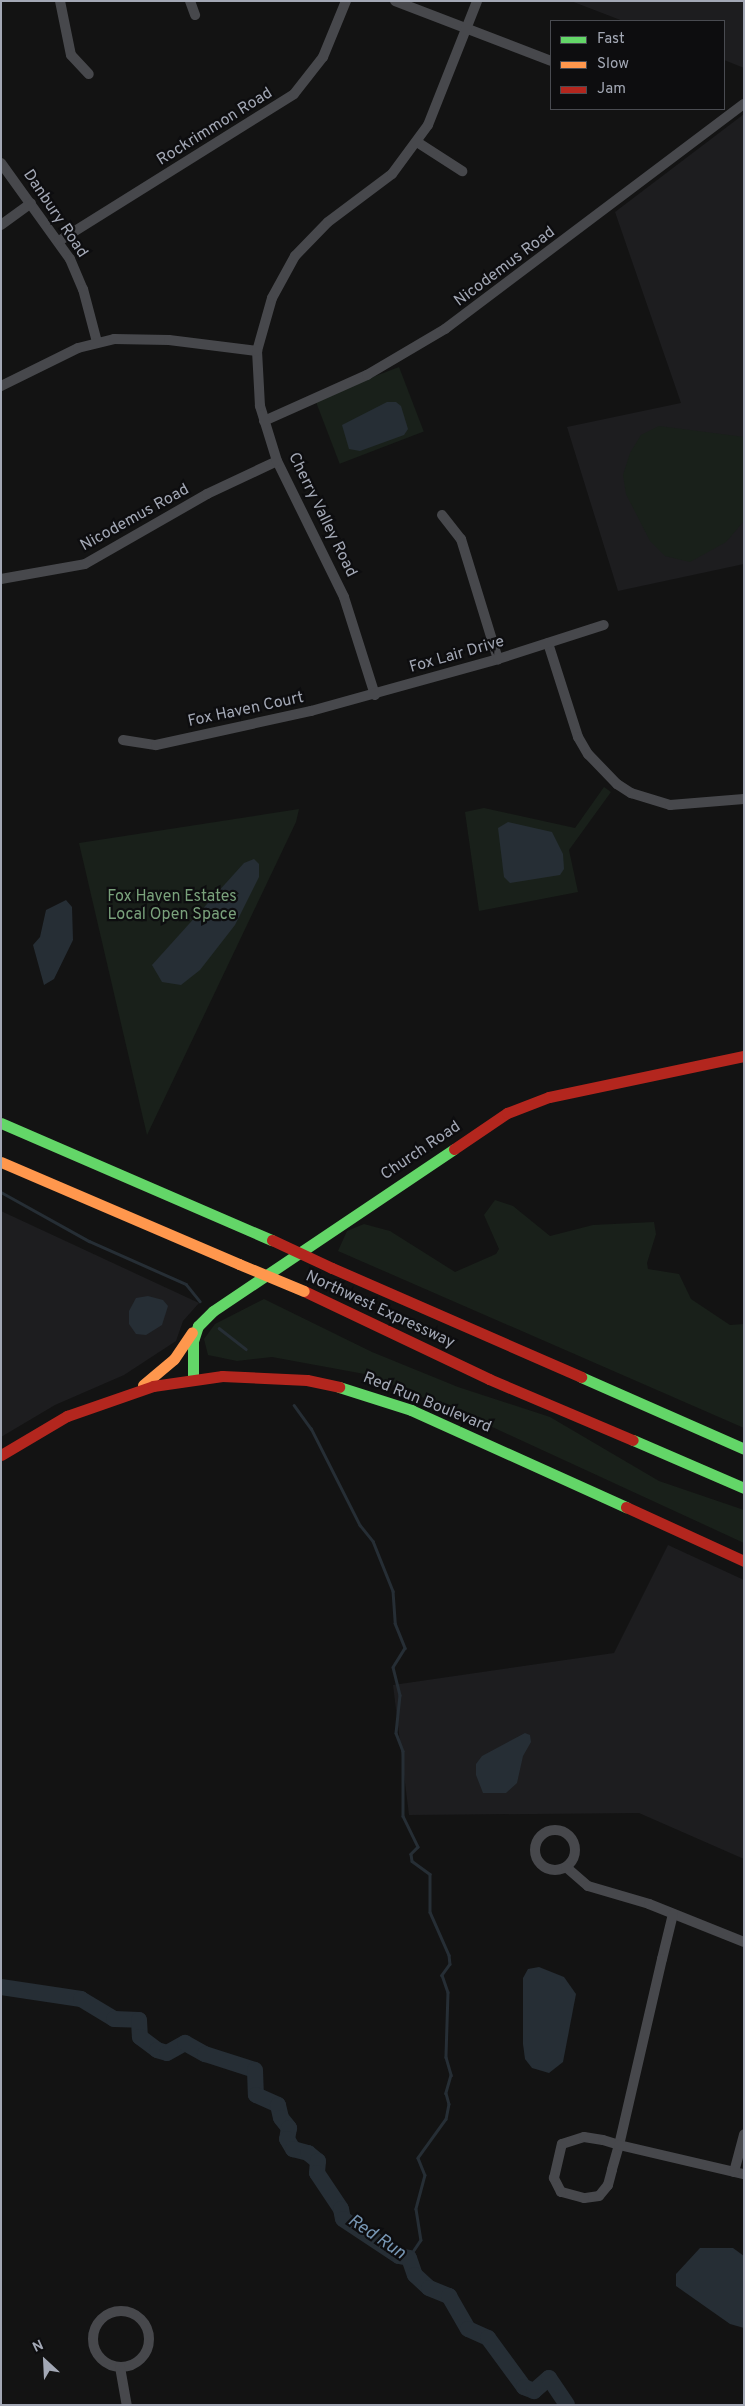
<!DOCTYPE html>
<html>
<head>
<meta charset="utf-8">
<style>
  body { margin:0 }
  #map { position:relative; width:745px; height:2406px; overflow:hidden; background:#131313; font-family:Overpass,sans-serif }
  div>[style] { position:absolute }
  .built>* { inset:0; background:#1d1d1f }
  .green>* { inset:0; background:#19201a; transform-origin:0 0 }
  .water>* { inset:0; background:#262e35 }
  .stream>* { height:2.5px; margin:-1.25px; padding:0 1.25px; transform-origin:1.25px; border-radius:1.25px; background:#262e35 }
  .river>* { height:16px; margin:-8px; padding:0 8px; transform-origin:8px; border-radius:8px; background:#262e35 }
  .street>* { height:10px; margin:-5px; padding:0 5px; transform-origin:5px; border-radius:5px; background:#47484c }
  .street>.ring { margin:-5px; padding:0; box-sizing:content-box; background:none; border:10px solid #47484c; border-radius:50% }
  .fast>* { height:11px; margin:-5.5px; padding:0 5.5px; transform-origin:5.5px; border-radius:5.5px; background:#63d668 }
  .slow>* { height:11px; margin:-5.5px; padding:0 5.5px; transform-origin:5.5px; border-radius:5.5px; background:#ff974d }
  .jam>* { height:11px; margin:-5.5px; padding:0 5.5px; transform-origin:5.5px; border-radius:5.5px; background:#b3261e }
  .slow-bridge>* { height:11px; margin:-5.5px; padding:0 5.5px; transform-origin:5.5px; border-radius:5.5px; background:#ff974d }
  .jam-bridge>* { height:11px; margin:-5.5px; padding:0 5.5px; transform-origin:5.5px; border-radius:5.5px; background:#b3261e }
  span { translate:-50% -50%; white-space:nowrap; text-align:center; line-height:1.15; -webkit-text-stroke:4.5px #0d0d0f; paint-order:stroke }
  .street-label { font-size:16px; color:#a3a8b5 }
  .park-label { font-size:16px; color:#79a17b }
  .water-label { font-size:18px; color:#7796b3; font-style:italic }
  .frame { position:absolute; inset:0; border:2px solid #a3a8b5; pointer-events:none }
  .legend { position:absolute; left:550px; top:20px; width:175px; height:90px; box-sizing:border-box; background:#0d0d0f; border:1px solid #494b51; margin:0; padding:6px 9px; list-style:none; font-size:15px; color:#a3a8b5 }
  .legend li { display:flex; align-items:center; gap:10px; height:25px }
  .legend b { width:25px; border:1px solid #494b51 }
  .north { position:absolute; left:20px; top:2336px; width:50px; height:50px; -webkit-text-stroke:4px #0d0d0f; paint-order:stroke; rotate:335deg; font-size:14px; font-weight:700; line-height:20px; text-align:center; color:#a3a8b5 }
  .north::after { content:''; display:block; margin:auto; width:18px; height:22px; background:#a3a8b5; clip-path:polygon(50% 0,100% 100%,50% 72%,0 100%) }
</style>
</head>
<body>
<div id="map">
  <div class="built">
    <i style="clip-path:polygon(571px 1px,744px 1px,744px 68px,724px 60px,724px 21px,623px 21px)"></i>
    <i style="clip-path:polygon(744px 114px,744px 564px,618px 591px,567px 427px,681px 403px,615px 212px)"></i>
    <i style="clip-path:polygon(1px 1211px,199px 1303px,183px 1321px,176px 1341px,124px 1375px,55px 1405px,1px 1437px)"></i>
    <i style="clip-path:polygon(668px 1545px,744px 1580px,744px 1859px,639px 1813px,409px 1815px,393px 1685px,614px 1653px)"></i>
  </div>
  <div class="green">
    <i style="left:399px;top:367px;width:69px;height:90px;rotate:69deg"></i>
    <i style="clip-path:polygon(659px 426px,744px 437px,744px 521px,726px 542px,690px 562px,665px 556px,650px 541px,626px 494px,623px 475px,630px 453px,641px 435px)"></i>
    <i style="clip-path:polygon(604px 787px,611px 792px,569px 850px,578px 892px,479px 911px,465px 812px,484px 808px,575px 828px)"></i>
    <i style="clip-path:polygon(299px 809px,296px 822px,147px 1135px,79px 843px)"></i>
    <i style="clip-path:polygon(495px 1200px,513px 1206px,550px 1236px,593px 1225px,654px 1222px,656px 1234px,647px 1263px,648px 1269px,679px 1274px,691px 1299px,730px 1325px,744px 1324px,744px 1428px,338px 1251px,347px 1231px,364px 1224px,390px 1231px,455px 1272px,496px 1254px,499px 1249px,484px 1215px)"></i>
    <i style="clip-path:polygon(264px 1299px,372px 1352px,458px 1387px,550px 1417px,659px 1481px,744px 1510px,744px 1543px,488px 1425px,370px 1375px,272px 1357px,237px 1361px,208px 1355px,204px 1339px,215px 1324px)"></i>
  </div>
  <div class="water">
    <i style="clip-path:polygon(387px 402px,396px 402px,401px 406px,408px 429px,404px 435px,360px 451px,349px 449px,342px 425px)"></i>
    <i style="clip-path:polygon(508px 822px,552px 832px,563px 854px,564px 869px,560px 875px,510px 883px,504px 877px,498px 828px)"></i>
    <i style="clip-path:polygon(254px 859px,259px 864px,259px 877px,235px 925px,200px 970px,181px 985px,162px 982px,152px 965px,244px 863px)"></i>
    <i style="clip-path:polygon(66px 900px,72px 907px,73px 940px,54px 979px,44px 985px,33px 945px,40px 937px,46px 910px)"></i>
    <i style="clip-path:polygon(148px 1296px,163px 1300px,168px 1306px,162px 1325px,146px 1335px,136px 1334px,129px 1324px,129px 1311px,136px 1298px)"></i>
    <i style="clip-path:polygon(525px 1733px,530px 1735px,531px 1742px,523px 1756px,517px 1783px,506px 1793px,483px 1793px,476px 1775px,476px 1764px,482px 1756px)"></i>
    <i style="clip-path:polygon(539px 1967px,564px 1977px,576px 1994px,563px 2062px,549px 2073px,532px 2068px,525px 2059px,523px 2044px,523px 1978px,528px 1969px)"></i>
    <i style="clip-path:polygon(700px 2248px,733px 2248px,744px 2256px,744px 2328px,730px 2324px,676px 2286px,676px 2274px)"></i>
  </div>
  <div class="stream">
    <i style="left:1px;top:1192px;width:101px;rotate:29.1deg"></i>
    <i style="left:89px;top:1241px;width:106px;rotate:23.9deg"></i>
    <i style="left:186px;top:1284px;width:22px;rotate:51deg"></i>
    <i style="left:219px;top:1328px;width:34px;rotate:38deg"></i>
    <i style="left:294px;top:1405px;width:29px;rotate:54deg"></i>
    <i style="left:311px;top:1428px;width:109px;rotate:63.2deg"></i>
    <i style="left:360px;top:1525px;width:21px;rotate:51deg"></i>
    <i style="left:373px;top:1541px;width:54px;rotate:68.2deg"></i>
    <i style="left:393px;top:1591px;width:32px;rotate:86deg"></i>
    <i style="left:395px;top:1623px;width:27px;rotate:68deg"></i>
    <i style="left:405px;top:1648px;width:22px;rotate:122deg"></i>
    <i style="left:393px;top:1667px;width:29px;rotate:76deg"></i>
    <i style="left:400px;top:1695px;width:38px;rotate:96deg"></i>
    <i style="left:396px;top:1733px;width:19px;rotate:69deg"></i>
    <i style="left:403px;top:1751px;width:65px;rotate:90deg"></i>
    <i style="left:403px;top:1816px;width:34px;rotate:64deg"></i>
    <i style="left:418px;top:1847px;width:10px;rotate:135deg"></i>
    <i style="left:411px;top:1854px;width:7px;rotate:82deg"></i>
    <i style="left:412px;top:1861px;width:22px;rotate:36deg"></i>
    <i style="left:430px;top:1874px;width:38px;rotate:90deg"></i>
    <i style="left:430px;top:1912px;width:47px;rotate:66.2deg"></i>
    <i style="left:449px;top:1955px;width:9px;rotate:84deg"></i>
    <i style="left:450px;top:1964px;width:14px;rotate:126deg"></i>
    <i style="left:442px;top:1975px;width:18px;rotate:71deg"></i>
    <i style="left:448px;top:1992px;width:65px;rotate:91.8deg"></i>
    <i style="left:446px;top:2057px;width:19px;rotate:74deg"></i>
    <i style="left:451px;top:2075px;width:19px;rotate:106deg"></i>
    <i style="left:446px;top:2093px;width:11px;rotate:75deg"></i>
    <i style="left:449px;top:2104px;width:15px;rotate:101deg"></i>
    <i style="left:446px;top:2119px;width:48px;rotate:125.7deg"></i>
    <i style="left:418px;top:2158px;width:18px;rotate:68deg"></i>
    <i style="left:425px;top:2175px;width:35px;rotate:105deg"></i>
    <i style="left:416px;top:2209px;width:31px;rotate:81deg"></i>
    <i style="left:421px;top:2240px;width:22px;rotate:124deg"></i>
  </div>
  <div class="river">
    <i style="left:1px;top:1987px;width:81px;rotate:8.5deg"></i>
    <i style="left:81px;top:1999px;width:39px;rotate:31deg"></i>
    <i style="left:114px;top:2019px;width:25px;rotate:2deg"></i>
    <i style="left:139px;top:2020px;width:17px;rotate:87deg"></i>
    <i style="left:140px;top:2037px;width:21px;rotate:37deg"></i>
    <i style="left:157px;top:2050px;width:10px;rotate:17deg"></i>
    <i style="left:167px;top:2053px;width:21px;rotate:-29deg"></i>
    <i style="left:185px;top:2043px;width:23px;rotate:29deg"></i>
    <i style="left:205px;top:2054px;width:52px;rotate:17.7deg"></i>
    <i style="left:255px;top:2070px;width:25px;rotate:88deg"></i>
    <i style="left:256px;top:2095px;width:24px;rotate:24deg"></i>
    <i style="left:278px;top:2105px;width:13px;rotate:77deg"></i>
    <i style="left:281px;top:2118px;width:13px;rotate:51deg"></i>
    <i style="left:289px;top:2128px;width:11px;rotate:100deg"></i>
    <i style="left:287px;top:2139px;width:12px;rotate:59deg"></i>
    <i style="left:293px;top:2149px;width:16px;rotate:15deg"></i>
    <i style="left:308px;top:2153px;width:13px;rotate:39deg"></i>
    <i style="left:318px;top:2161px;width:12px;rotate:95deg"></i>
    <i style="left:317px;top:2173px;width:43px;rotate:56.3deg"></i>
    <i style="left:341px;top:2209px;width:10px;rotate:79deg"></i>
    <i style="left:343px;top:2219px;width:67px;rotate:33.5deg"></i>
    <i style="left:399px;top:2256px;width:10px;rotate:11deg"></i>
    <i style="left:409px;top:2258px;width:18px;rotate:71deg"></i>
    <i style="left:415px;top:2275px;width:19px;rotate:43deg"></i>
    <i style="left:429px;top:2288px;width:22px;rotate:22deg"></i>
    <i style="left:449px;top:2296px;width:38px;rotate:60deg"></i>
    <i style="left:468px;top:2329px;width:22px;rotate:24deg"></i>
    <i style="left:488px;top:2338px;width:61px;rotate:53.7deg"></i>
    <i style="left:524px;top:2387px;width:11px;rotate:22deg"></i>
    <i style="left:534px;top:2391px;width:20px;rotate:-41deg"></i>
    <i style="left:549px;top:2378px;width:32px;rotate:56deg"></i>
  </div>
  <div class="street">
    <i style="left:60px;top:1px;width:55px;rotate:78.5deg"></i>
    <i style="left:71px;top:55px;width:26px;rotate:47deg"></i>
    <i style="left:190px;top:1px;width:15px;rotate:70deg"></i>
    <i style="left:395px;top:1px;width:167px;rotate:21deg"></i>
    <i style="left:417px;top:142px;width:54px;rotate:32.8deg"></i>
    <i style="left:1px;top:163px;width:118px;rotate:54.3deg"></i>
    <i style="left:70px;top:259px;width:33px;rotate:67deg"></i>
    <i style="left:83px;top:289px;width:55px;rotate:75.2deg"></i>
    <i style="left:1px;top:225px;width:37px;rotate:-36deg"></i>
    <i style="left:59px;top:241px;width:277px;rotate:-32deg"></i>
    <i style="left:294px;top:94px;width:47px;rotate:-51.9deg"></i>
    <i style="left:323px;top:57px;width:61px;rotate:-67.7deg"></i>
    <i style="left:1px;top:386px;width:86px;rotate:-26.3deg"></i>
    <i style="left:78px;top:348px;width:37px;rotate:-14deg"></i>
    <i style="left:114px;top:339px;width:55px;rotate:1deg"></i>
    <i style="left:169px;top:340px;width:89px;rotate:7.1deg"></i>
    <i style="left:264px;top:421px;width:113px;rotate:-24.1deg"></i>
    <i style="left:367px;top:375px;width:91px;rotate:-30.5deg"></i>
    <i style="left:445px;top:329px;width:374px;rotate:-37deg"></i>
    <i style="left:442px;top:515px;width:31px;rotate:52deg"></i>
    <i style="left:461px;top:539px;width:126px;rotate:72.9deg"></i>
    <i style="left:1px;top:579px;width:85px;rotate:-10.1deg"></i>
    <i style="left:85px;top:564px;width:141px;rotate:-29.8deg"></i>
    <i style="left:207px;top:494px;width:77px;rotate:-25.2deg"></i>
    <i style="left:548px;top:643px;width:99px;rotate:72.3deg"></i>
    <i style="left:578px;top:737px;width:20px;rotate:60deg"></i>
    <i style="left:588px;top:754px;width:42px;rotate:46deg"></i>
    <i style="left:617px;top:784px;width:17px;rotate:33deg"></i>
    <i style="left:631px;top:793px;width:41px;rotate:17.1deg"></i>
    <i style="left:670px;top:805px;width:74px;rotate:-4.6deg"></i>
    <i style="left:375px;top:695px;width:103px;rotate:-107.6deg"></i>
    <i style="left:344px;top:597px;width:152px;rotate:-116.2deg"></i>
    <i style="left:277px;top:461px;width:58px;rotate:-107.2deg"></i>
    <i style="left:260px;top:406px;width:55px;rotate:-93.1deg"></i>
    <i style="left:257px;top:351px;width:55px;rotate:-74.2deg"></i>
    <i style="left:272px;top:298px;width:48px;rotate:-61.3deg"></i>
    <i style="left:295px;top:256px;width:47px;rotate:-45.9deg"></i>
    <i style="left:328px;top:222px;width:80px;rotate:-36.9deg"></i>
    <i style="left:392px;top:174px;width:61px;rotate:-53.7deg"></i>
    <i style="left:428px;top:125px;width:133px;rotate:-68.4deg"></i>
    <i style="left:123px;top:740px;width:33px;rotate:9deg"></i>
    <i style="left:156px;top:745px;width:159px;rotate:-12.4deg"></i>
    <i style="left:311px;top:711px;width:194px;rotate:-15.5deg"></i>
    <i style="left:498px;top:659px;width:111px;rotate:-17.8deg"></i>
    <i class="ring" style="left:535px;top:1830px;width:30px;height:30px"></i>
    <i style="left:566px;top:1867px;width:29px;rotate:41deg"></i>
    <i style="left:588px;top:1886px;width:64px;rotate:16.4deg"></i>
    <i style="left:649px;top:1904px;width:102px;rotate:21.8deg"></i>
    <i style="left:673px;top:1914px;width:46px;rotate:103.7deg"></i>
    <i style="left:662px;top:1959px;width:191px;rotate:103deg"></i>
    <i style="left:619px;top:2145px;width:26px;rotate:106deg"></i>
    <i style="left:612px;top:2170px;width:16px;rotate:105deg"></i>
    <i style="left:608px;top:2185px;width:14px;rotate:129deg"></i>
    <i style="left:599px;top:2196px;width:15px;rotate:172deg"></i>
    <i style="left:584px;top:2198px;width:24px;rotate:-165deg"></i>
    <i style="left:561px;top:2192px;width:16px;rotate:-117deg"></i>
    <i style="left:554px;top:2178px;width:35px;rotate:-77deg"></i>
    <i style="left:562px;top:2144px;width:23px;rotate:-18deg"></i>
    <i style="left:584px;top:2137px;width:19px;rotate:9deg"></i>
    <i style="left:603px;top:2140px;width:17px;rotate:17deg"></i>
    <i style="left:619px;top:2145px;width:128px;rotate:13.1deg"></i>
    <i style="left:734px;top:2172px;width:39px;rotate:-75deg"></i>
    <i class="ring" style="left:93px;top:2311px;width:46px;height:46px"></i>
    <i style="left:120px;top:2367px;width:39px;rotate:80deg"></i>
  </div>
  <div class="fast">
    <i style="left:1px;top:1123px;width:295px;rotate:23.4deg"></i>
    <i style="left:581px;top:1377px;width:178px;rotate:23.8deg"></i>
    <i style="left:193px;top:1378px;width:37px;rotate:-90deg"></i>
    <i style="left:193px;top:1341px;width:16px;rotate:-72deg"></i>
    <i style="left:198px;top:1326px;width:21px;rotate:-45deg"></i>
    <i style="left:213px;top:1311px;width:290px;rotate:-33.9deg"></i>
    <i style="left:339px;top:1387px;width:76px;rotate:17.7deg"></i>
    <i style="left:411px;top:1410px;width:236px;rotate:24.3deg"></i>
    <i style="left:633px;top:1440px;width:121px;rotate:23.4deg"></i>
  </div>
  <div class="slow">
    <i style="left:1px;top:1162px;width:259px;rotate:23.2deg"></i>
    <i style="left:143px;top:1385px;width:40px;rotate:-40deg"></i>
    <i style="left:174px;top:1359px;width:32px;rotate:-56deg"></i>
  </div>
  <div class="jam">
    <i style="left:454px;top:1149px;width:64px;rotate:-34.2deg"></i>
    <i style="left:507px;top:1113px;width:45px;rotate:-20.9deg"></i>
    <i style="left:549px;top:1097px;width:199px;rotate:-11.9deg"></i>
    <i style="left:332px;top:1268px;width:272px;rotate:23.6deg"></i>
    <i style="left:304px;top:1291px;width:205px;rotate:25.4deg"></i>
    <i style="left:489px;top:1379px;width:156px;rotate:23deg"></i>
    <i style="left:1px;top:1455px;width:77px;rotate:-30.6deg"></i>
    <i style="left:67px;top:1416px;width:91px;rotate:-19.2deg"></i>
    <i style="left:153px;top:1386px;width:70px;rotate:-8.2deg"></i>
    <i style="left:222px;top:1376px;width:85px;rotate:2.7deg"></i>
    <i style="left:307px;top:1380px;width:33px;rotate:12deg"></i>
    <i style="left:626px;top:1507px;width:130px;rotate:24.6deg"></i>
  </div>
  <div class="slow-bridge">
    <i style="left:239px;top:1264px;width:70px;rotate:22.6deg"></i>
  </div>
  <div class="jam-bridge">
    <i style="left:272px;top:1240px;width:66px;rotate:25deg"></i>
  </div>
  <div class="street-label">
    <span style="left:215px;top:127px;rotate:-32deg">Rockrimmon Road</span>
    <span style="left:55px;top:214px;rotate:56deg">Danbury Road</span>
    <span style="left:505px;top:267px;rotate:-37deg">Nicodemus Road</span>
    <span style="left:322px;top:515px;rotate:64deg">Cherry Valley Road</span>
    <span style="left:135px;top:518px;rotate:-29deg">Nicodemus Road</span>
    <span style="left:457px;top:655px;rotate:-16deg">Fox Lair Drive</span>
    <span style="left:246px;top:710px;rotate:-12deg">Fox Haven Court</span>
    <span style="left:421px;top:1151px;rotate:-34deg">Church Road</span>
    <span style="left:380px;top:1310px;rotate:25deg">Northwest Expressway</span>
    <span style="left:427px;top:1403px;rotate:22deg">Red Run Boulevard</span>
  </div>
  <div class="park-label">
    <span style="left:172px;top:906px">Fox Haven Estates<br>Local Open Space</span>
  </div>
  <div class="water-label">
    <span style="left:376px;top:2238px;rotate:34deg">Red Run</span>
  </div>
  <div class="frame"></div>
  <ul class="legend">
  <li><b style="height:6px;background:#63d668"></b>Fast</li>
  <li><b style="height:6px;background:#ff974d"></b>Slow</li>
  <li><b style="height:6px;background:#b3261e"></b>Jam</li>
  </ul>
  <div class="north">N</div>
</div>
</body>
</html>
